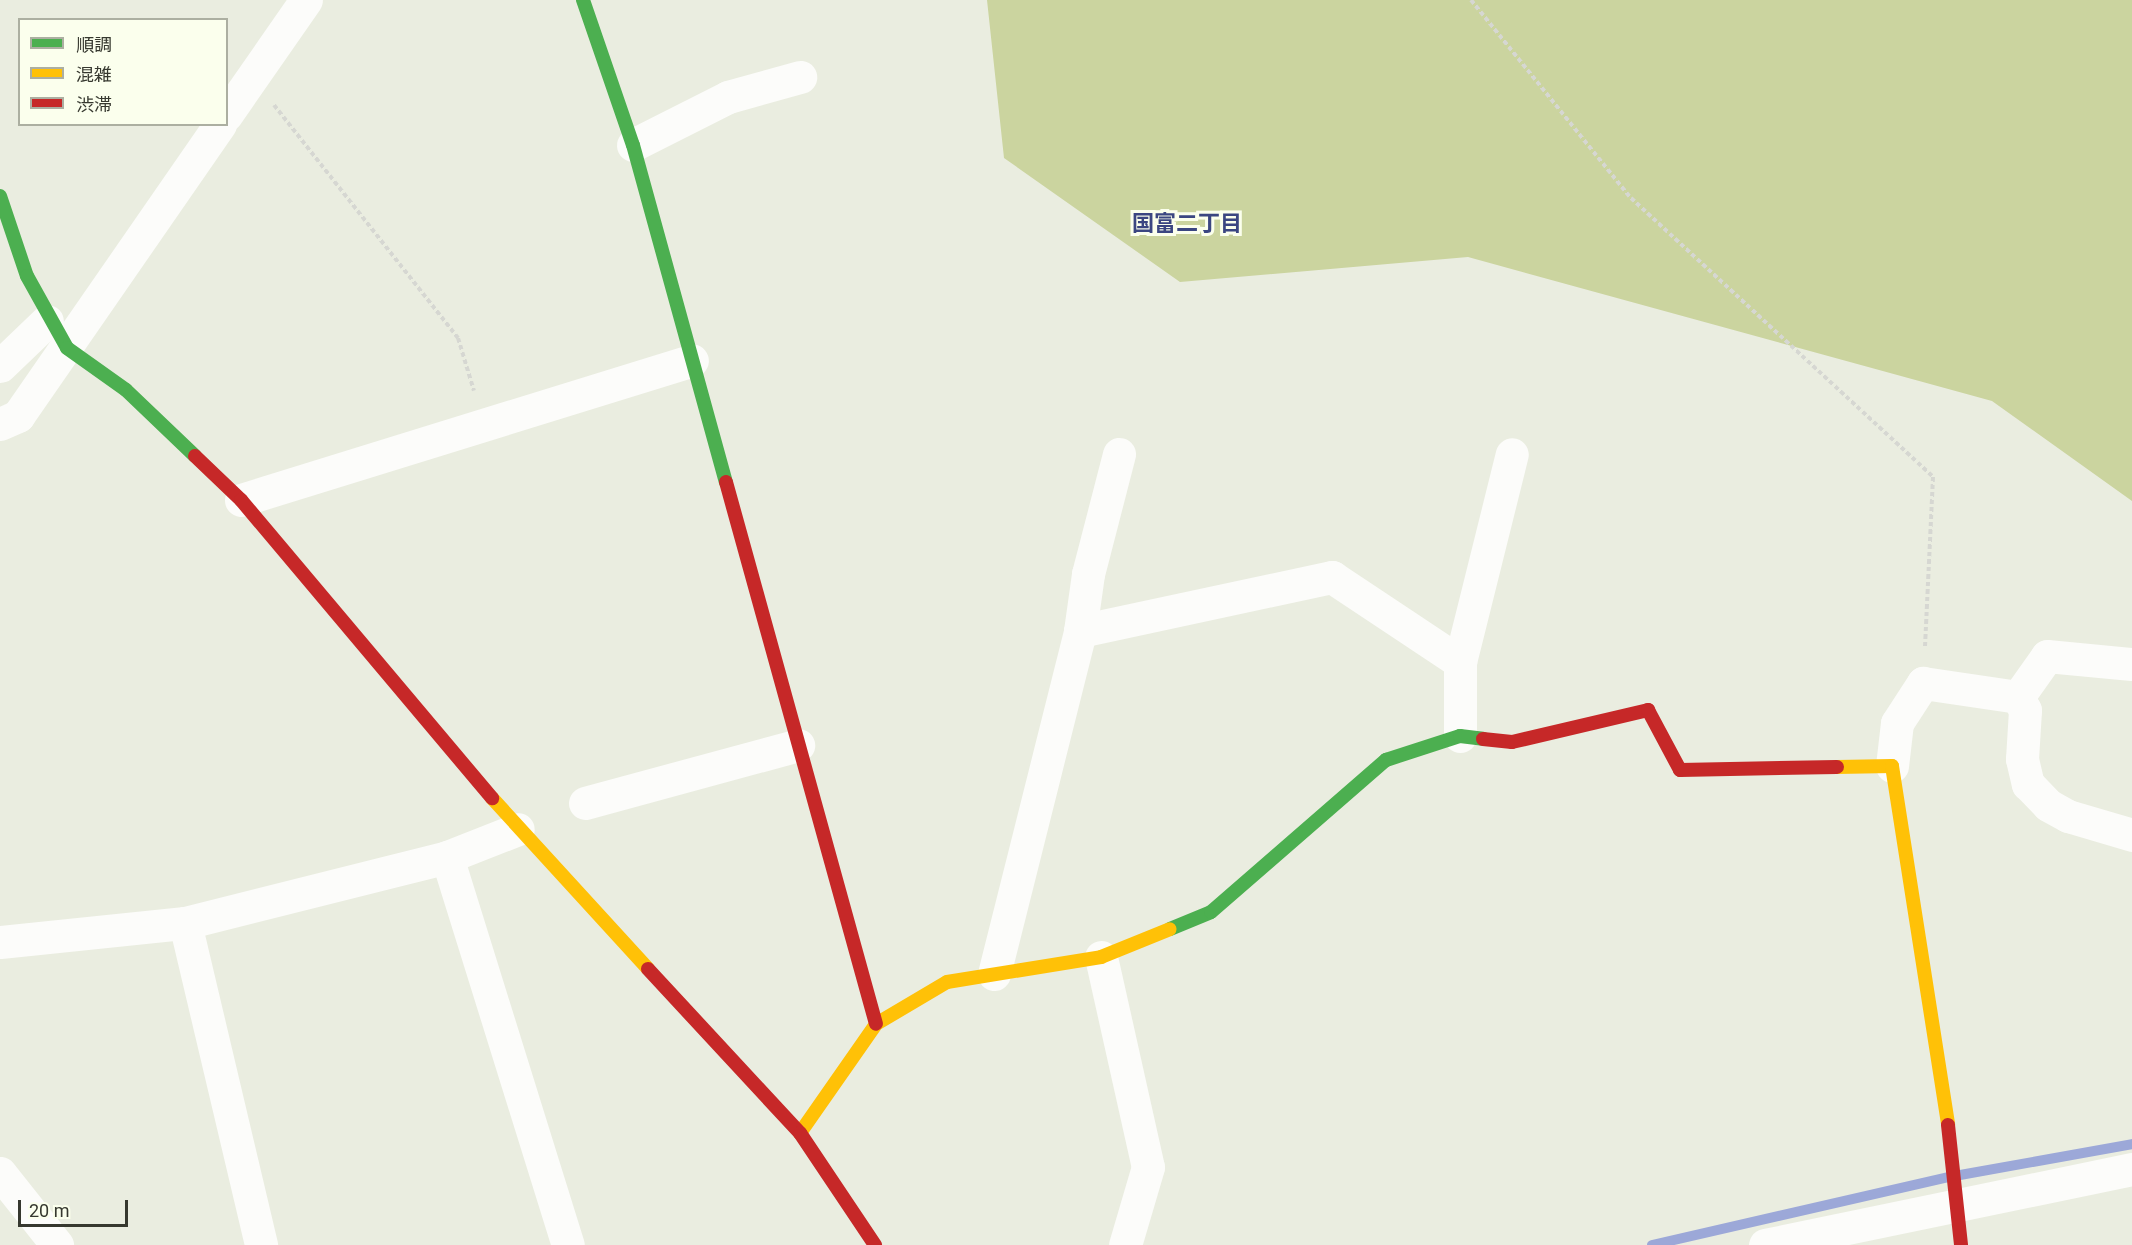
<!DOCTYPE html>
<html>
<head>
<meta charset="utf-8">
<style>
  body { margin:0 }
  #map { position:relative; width:2132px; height:1245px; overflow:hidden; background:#eaede0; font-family:Roboto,"Noto Sans JP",sans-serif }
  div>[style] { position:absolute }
  .forest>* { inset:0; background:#cbd49f }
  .stream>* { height:10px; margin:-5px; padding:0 5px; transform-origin:5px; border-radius:5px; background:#9ca8d8 }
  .path>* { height:4px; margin-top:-2px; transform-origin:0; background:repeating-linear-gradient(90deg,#d6d7d2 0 4.5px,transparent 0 7.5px) }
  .street>* { height:33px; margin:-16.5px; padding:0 16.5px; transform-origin:16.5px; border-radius:16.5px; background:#fcfcfa }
  .fast>* { height:14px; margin:-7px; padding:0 7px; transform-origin:7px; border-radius:7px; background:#4caf50 }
  .slow>* { height:14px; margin:-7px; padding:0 7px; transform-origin:7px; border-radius:7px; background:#ffc107 }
  .jam>* { height:14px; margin:-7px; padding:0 7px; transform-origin:7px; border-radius:7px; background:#c62828 }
  span { translate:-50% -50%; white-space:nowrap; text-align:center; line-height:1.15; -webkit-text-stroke:6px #fbffed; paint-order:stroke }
  .neighbourhood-label { font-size:22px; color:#3b4681; font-weight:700 }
  .legend { position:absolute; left:18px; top:18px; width:210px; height:108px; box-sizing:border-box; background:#fbffed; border:2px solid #acafa1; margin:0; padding:8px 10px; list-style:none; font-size:18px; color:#36382f }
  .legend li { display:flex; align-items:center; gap:12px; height:30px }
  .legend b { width:30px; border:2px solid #acafa1 }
  .scale { position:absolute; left:18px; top:1200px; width:110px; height:27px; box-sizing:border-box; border:3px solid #36382f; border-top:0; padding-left:8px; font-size:18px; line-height:21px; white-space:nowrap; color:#36382f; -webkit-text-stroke:4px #fbffed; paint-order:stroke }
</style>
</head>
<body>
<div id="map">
  <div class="forest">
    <i style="clip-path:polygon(987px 0,2132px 0,2132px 501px,1992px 401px,1468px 257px,1180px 282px,1004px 158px)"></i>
  </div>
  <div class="stream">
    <i style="left:1652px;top:1245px;width:305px;rotate:-12.9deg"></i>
    <i style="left:1949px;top:1177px;width:186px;rotate:-10.2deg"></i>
  </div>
  <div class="path">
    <i style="left:1471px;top:0;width:255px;rotate:51.1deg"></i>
    <i style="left:1631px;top:198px;width:411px;rotate:42.7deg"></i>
    <i style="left:1933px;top:477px;width:170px;rotate:92.7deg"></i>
    <i style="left:274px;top:105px;width:297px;rotate:51.7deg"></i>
    <i style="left:458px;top:338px;width:55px;rotate:73.2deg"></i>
  </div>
  <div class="street">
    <i style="left:226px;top:115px;width:140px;rotate:-55.2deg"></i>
    <i style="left:633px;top:145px;width:106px;rotate:-26.8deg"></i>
    <i style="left:728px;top:97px;width:75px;rotate:-15.5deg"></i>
    <i style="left:0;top:366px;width:65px;rotate:-43.8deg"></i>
    <i style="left:0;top:424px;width:20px;rotate:-24deg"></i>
    <i style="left:18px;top:416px;width:355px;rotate:-55.3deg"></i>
    <i style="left:241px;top:500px;width:472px;rotate:-17.2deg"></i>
    <i style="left:1080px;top:631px;width:58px;rotate:-82deg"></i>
    <i style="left:1088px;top:574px;width:124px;rotate:-75.5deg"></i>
    <i style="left:2018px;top:697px;width:15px;rotate:62deg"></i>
    <i style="left:2025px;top:710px;width:49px;rotate:93.5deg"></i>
    <i style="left:2022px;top:759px;width:26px;rotate:77deg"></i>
    <i style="left:2028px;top:784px;width:29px;rotate:46deg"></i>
    <i style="left:2048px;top:805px;width:23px;rotate:29deg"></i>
    <i style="left:2068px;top:816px;width:67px;rotate:16.5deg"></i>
    <i style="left:1460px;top:736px;width:74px;rotate:-90deg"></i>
    <i style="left:1460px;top:662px;width:214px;rotate:-76deg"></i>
    <i style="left:1892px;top:766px;width:43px;rotate:-83.4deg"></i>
    <i style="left:1897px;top:723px;width:48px;rotate:-57deg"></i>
    <i style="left:1923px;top:683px;width:96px;rotate:8.4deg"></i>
    <i style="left:2018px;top:697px;width:50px;rotate:-54.7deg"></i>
    <i style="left:2047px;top:656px;width:85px;rotate:5.4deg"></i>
    <i style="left:585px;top:803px;width:221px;rotate:-15.2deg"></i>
    <i style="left:447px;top:857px;width:406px;rotate:72.7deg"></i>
    <i style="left:185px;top:923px;width:331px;rotate:76.7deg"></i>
    <i style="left:0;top:942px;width:186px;rotate:-5.9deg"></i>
    <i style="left:185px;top:923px;width:270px;rotate:-14.1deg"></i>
    <i style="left:447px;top:857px;width:76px;rotate:-21.5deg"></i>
    <i style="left:1101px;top:957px;width:215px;rotate:77.4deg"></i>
    <i style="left:1148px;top:1167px;width:81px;rotate:106.4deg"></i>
    <i style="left:994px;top:974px;width:354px;rotate:-75.9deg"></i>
    <i style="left:1080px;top:631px;width:258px;rotate:-12.1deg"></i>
    <i style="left:1332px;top:577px;width:154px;rotate:33.6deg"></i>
    <i style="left:0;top:1173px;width:92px;rotate:51.6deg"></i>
    <i style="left:1765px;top:1245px;width:375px;rotate:-11.7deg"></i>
  </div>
  <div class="fast">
    <i style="left:583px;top:0;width:153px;rotate:71deg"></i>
    <i style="left:633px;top:145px;width:350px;rotate:74.6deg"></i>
    <i style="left:0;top:196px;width:84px;rotate:71.4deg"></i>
    <i style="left:27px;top:276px;width:82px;rotate:60.9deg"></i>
    <i style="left:67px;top:348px;width:72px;rotate:35.4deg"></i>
    <i style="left:126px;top:390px;width:95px;rotate:43.7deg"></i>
    <i style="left:1170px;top:929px;width:44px;rotate:-22.5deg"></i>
    <i style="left:1211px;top:912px;width:232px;rotate:-41deg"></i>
    <i style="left:1386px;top:760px;width:78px;rotate:-18deg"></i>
    <i style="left:1460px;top:736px;width:23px;rotate:7deg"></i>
  </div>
  <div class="slow">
    <i style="left:1837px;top:767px;width:55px;rotate:-1deg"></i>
    <i style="left:1892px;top:766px;width:363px;rotate:81.1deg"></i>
    <i style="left:492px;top:798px;width:231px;rotate:47.6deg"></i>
    <i style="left:800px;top:1133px;width:133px;rotate:-55.1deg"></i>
    <i style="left:876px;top:1024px;width:82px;rotate:-30.6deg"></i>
    <i style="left:947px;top:982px;width:156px;rotate:-9.2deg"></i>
    <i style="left:1101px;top:957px;width:74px;rotate:-22.1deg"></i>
  </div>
  <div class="jam">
    <i style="left:195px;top:456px;width:64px;rotate:43.7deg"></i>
    <i style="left:241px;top:500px;width:390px;rotate:49.9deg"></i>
    <i style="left:726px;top:482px;width:562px;rotate:74.53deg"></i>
    <i style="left:1483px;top:739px;width:29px;rotate:6deg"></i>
    <i style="left:1512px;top:742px;width:140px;rotate:-13.2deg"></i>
    <i style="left:1648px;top:710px;width:68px;rotate:61.9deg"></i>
    <i style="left:1680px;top:770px;width:157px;rotate:-1.1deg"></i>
    <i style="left:648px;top:969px;width:224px;rotate:47.2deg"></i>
    <i style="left:800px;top:1133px;width:135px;rotate:56.2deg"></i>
    <i style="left:1948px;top:1125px;width:121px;rotate:83.8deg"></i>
  </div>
  <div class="neighbourhood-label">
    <span style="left:1187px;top:224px">国富二丁目</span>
  </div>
  <ul class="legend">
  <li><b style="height:8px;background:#4caf50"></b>順調</li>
  <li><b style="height:8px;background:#ffc107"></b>混雑</li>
  <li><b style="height:8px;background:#c62828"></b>渋滞</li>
  </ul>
  <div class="scale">20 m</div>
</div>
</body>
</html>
